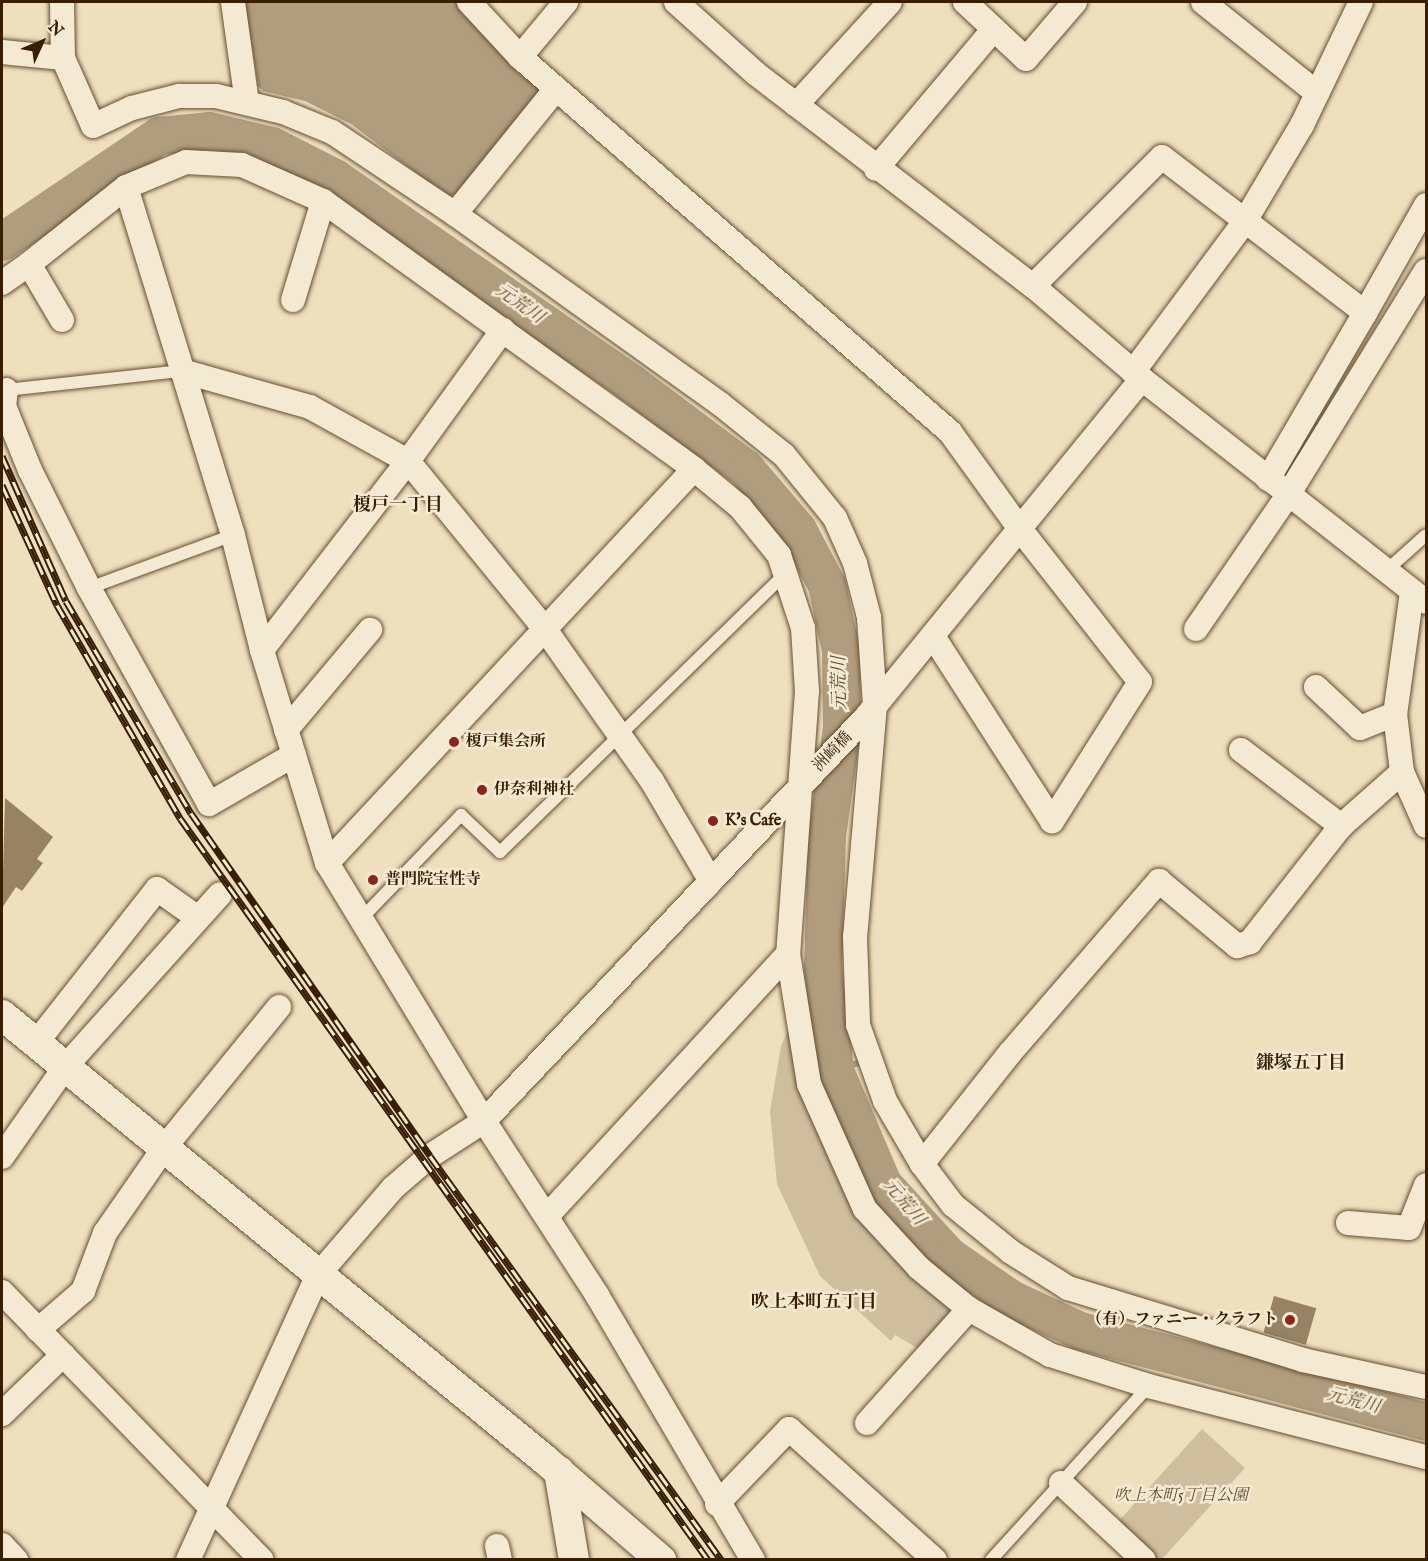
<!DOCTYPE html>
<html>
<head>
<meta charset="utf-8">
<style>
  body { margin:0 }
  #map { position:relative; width:1428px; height:1561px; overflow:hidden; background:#eedfbd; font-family:"IM FELL English","Noto Serif JP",serif }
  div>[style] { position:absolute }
  .green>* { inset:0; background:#cfbe9d }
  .water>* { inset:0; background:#b09d7d }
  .stream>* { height:6px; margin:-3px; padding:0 3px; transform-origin:3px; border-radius:3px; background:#b09d7d }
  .river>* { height:38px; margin:-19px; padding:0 19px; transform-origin:19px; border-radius:19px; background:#b09d7d }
  .building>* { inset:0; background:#978263; transform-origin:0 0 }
  .roads { filter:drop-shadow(0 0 2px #664e30) drop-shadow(0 0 2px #664e30) }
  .service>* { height:12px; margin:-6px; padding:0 6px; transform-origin:6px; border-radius:6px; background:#f4ead4 }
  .minor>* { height:24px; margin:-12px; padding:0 12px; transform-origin:12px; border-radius:12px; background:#f4ead4 }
  .tertiary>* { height:30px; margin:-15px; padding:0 15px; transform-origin:15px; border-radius:15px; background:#f4ead4 }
  .rail>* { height:7px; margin-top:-3.5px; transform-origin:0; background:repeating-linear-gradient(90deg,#f4ead4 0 14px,#381e01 0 28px); box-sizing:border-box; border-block:2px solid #381e01 }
  .dots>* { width:16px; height:16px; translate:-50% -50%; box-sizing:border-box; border:3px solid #f4ead4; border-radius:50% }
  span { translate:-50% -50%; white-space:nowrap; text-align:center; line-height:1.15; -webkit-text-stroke:5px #f4ead4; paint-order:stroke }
  .poi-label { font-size:16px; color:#381e01; font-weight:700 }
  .left { translate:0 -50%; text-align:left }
  .right { translate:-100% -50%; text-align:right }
  .street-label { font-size:16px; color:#381e01 }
  .park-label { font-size:16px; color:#654e30; font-style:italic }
  .water-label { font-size:18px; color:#624a2c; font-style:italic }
  .neighbourhood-label { font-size:18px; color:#381e01; font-weight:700 }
  .frame { position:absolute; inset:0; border:3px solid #381e01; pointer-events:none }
  .north { position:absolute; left:12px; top:12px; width:60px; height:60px; -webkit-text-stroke:4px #f4ead4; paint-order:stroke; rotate:46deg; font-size:16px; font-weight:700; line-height:24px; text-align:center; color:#381e01 }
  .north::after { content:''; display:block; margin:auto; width:21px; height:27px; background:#381e01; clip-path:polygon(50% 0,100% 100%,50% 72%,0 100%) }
</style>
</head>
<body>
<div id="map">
  <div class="green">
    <i style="clip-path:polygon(791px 1023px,820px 1137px,956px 1306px,924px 1352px,895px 1335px,891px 1341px,820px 1276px,777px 1184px,770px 1111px,781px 1046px)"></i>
    <i style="clip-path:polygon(1202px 1429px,1245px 1468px,1162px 1559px,1156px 1559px,1117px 1523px)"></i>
  </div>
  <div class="water">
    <i style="clip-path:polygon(245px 2px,455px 2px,518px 73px,539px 88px,540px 98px,458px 194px,447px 196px,351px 124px,305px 101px,263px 91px,258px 86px)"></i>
  </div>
  <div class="stream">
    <i style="left:835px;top:1071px;width:28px;rotate:-19deg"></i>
  </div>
  <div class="river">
    <i style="left:2px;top:242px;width:189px;rotate:-34deg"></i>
    <i style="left:159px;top:136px;width:50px;rotate:-5.7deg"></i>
    <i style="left:209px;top:131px;width:65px;rotate:13.4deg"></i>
    <i style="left:272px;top:146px;width:71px;rotate:26.9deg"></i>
    <i style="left:335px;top:178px;width:360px;rotate:34.7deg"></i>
    <i style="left:631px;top:383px;width:144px;rotate:36.8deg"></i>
    <i style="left:746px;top:469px;width:80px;rotate:49.6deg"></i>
    <i style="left:798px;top:530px;width:62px;rotate:62.2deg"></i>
    <i style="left:827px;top:585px;width:66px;rotate:77.8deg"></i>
    <i style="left:841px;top:650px;width:77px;rotate:89.3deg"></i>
    <i style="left:842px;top:727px;width:110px;rotate:97.8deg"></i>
    <i style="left:827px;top:836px;width:131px;rotate:91.7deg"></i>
    <i style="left:823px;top:967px;width:105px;rotate:83.4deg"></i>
    <i style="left:835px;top:1071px;width:123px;rotate:67deg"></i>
    <i style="left:883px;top:1184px;width:99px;rotate:47.5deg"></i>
    <i style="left:950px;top:1257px;width:74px;rotate:34.5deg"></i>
    <i style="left:1011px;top:1299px;width:76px;rotate:24.9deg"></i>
    <i style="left:1080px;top:1331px;width:358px;rotate:14.7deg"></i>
  </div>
  <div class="building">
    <i style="clip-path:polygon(5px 798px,53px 837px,37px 859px,43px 863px,22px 891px,16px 887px,2px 908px)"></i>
    <i style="left:1274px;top:1296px;width:44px;height:38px;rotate:16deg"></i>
  </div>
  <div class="roads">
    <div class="service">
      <i style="left:6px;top:390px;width:177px;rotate:-6.2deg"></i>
      <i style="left:1387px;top:570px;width:52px;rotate:-41.9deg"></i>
      <i style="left:89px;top:588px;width:153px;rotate:-20.2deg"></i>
      <i style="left:360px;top:920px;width:146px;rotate:-46.1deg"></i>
      <i style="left:461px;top:815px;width:54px;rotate:43.5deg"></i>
      <i style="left:500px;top:852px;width:400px;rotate:-44.3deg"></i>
      <i style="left:991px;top:1560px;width:235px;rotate:-47.8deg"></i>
    </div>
    <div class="minor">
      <i style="left:62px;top:2px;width:56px;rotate:89deg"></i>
      <i style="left:63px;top:58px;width:74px;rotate:66.2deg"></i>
      <i style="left:93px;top:126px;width:43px;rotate:-24.8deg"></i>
      <i style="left:132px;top:108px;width:49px;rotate:-14.3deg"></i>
      <i style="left:179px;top:96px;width:37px"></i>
      <i style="left:216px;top:96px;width:69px;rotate:13.4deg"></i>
      <i style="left:283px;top:112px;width:53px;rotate:22.2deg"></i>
      <i style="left:332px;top:132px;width:148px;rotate:33.7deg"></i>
      <i style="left:455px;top:214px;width:325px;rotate:35.6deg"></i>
      <i style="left:719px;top:403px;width:83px;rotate:38.7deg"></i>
      <i style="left:784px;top:455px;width:81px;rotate:51deg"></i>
      <i style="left:835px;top:518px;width:49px;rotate:66deg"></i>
      <i style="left:855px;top:563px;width:56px;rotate:75.5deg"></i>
      <i style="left:869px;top:617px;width:88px;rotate:86.1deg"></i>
      <i style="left:875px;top:705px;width:233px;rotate:94.9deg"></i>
      <i style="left:855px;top:937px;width:88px;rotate:88deg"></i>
      <i style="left:858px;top:1025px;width:81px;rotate:70.4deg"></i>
      <i style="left:885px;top:1101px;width:73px;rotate:59.6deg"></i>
      <i style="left:922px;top:1164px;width:51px;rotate:52.9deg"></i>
      <i style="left:953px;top:1205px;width:75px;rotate:39deg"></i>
      <i style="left:1011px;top:1252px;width:67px;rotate:32.3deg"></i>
      <i style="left:1068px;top:1288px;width:246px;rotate:17deg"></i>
      <i style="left:1303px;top:1360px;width:126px;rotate:12.4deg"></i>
      <i style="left:233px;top:2px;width:102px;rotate:82.1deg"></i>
      <i style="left:469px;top:2px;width:75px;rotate:47.2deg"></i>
      <i style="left:520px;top:57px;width:571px;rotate:41.09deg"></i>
      <i style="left:950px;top:432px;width:120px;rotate:54.2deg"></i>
      <i style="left:1020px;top:529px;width:194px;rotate:51.9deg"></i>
      <i style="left:1140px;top:682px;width:165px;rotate:122.3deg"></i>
      <i style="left:1052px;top:821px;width:220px;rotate:-122.8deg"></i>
      <i style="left:676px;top:2px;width:106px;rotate:41.9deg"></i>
      <i style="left:755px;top:73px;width:350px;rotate:37.5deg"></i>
      <i style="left:1033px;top:286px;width:143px;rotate:40.5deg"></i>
      <i style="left:1142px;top:379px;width:361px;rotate:38.1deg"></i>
      <i style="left:965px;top:2px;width:83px;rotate:43.1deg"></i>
      <i style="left:1026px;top:59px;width:75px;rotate:-49.3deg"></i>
      <i style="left:1203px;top:2px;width:146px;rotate:38.6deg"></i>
      <i style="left:2px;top:52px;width:61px;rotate:5.6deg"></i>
      <i style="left:520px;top:57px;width:72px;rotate:-50.1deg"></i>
      <i style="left:796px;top:105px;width:139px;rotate:-47.6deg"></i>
      <i style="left:876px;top:169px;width:183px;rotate:-49.9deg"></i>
      <i style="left:455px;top:214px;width:161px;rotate:-51.1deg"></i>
      <i style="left:2px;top:283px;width:33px;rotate:-35deg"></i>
      <i style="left:1033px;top:286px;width:182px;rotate:-45deg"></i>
      <i style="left:1162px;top:157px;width:256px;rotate:37.5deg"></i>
      <i style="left:1365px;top:313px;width:124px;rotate:-60.5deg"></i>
      <i style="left:293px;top:300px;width:103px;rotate:-73.1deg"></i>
      <i style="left:62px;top:320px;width:65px;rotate:-120.5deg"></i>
      <i style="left:29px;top:264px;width:124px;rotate:-38.4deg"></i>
      <i style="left:182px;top:371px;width:133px;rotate:15.7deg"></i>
      <i style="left:310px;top:407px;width:112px;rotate:28.9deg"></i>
      <i style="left:408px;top:461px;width:215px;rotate:50.8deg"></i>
      <i style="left:544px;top:628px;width:187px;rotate:54.8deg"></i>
      <i style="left:652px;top:781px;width:116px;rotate:59.5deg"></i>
      <i style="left:1133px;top:372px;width:188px;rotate:-53.4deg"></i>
      <i style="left:1245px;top:221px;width:112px;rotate:-59.3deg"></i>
      <i style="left:1302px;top:125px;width:136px;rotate:-64.4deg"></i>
      <i style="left:6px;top:390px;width:16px;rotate:97deg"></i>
      <i style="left:4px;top:406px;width:69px;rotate:67.9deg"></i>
      <i style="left:30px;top:470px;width:132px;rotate:63.4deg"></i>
      <i style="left:89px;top:588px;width:247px;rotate:60.9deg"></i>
      <i style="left:209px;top:804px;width:98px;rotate:-30deg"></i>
      <i style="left:1268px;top:479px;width:192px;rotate:-59.7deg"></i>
      <i style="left:1412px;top:592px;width:123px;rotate:97.9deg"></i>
      <i style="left:1395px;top:714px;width:58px;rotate:83.1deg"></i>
      <i style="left:1402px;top:772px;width:59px;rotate:66deg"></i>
      <i style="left:1196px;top:629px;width:163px;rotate:-55.5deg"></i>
      <i style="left:1288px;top:495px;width:263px;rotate:-58.4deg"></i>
      <i style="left:262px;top:650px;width:239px;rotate:-52.3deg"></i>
      <i style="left:408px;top:461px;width:162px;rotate:-54.1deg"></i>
      <i style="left:1316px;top:687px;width:60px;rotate:43deg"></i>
      <i style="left:1360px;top:728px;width:38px;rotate:-22deg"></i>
      <i style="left:286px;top:730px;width:131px;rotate:-50deg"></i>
      <i style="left:1241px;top:750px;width:126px;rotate:37.2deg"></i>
      <i style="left:327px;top:863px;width:538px;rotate:-47.03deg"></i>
      <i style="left:36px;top:1043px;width:196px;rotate:-51.8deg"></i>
      <i style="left:157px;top:889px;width:50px;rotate:35.3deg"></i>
      <i style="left:2px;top:1157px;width:110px;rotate:-55deg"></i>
      <i style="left:65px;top:1067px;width:232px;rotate:-48.1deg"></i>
      <i style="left:922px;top:1164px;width:142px;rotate:-51.6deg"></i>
      <i style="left:1010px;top:1053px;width:228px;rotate:-49.1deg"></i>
      <i style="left:1159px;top:881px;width:102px;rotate:39.8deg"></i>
      <i style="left:1237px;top:946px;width:14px;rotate:-17deg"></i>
      <i style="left:1250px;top:942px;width:147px;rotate:-51.9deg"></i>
      <i style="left:1341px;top:826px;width:81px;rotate:-41.5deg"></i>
      <i style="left:547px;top:1216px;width:356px;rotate:-47.4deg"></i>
      <i style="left:1348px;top:1223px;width:61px;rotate:4.7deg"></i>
      <i style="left:1409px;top:1228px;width:46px;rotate:-68.4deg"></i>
      <i style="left:2px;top:1292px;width:373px;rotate:45.9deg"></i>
      <i style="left:38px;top:1330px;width:60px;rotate:-40.9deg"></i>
      <i style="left:83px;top:1291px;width:62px;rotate:-69.2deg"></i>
      <i style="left:105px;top:1233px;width:103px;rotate:-55.2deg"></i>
      <i style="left:164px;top:1148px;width:182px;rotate:-50.8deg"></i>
      <i style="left:2px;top:1414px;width:85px;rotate:-44deg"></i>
      <i style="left:867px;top:1423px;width:153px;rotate:-48.2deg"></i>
      <i style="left:1061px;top:1483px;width:113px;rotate:42.9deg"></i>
      <i style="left:717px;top:1504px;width:104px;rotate:-46.2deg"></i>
      <i style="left:789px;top:1429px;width:196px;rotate:41.9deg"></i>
      <i style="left:2px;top:1545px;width:21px;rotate:47deg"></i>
      <i style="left:497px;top:1546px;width:14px;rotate:78deg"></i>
      <i style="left:188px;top:1560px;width:313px;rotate:-65.5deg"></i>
      <i style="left:318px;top:1275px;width:115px;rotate:-49.2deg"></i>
      <i style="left:393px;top:1188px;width:49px;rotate:-40.9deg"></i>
      <i style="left:430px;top:1156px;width:64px;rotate:-32.9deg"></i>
      <i style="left:484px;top:1121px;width:556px;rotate:-46.6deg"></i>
      <i style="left:866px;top:717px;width:436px;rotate:-50.8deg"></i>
      <i style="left:753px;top:1560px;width:308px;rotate:-120.5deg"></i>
      <i style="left:597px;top:1295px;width:207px;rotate:-123deg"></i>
      <i style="left:484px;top:1121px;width:302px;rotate:-121.3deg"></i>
      <i style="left:327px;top:863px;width:223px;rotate:-107deg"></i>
      <i style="left:262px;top:650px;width:119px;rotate:-104.2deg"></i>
      <i style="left:233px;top:535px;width:364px;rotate:-107.1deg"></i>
      <i style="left:126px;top:187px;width:65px;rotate:-22.6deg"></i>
      <i style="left:186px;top:162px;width:56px;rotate:3.1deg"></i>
      <i style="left:242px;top:165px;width:89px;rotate:24deg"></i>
      <i style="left:323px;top:201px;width:458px;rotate:35.8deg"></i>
      <i style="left:694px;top:469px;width:60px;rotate:39.6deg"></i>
      <i style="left:740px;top:507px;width:62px;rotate:50.9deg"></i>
      <i style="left:779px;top:555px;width:77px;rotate:71.8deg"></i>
      <i style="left:803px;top:628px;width:63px;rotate:86.4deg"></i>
      <i style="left:807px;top:691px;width:264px;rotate:94.1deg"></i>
      <i style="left:788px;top:954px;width:132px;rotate:80.8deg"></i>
      <i style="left:809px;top:1084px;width:137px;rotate:65.9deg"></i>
      <i style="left:865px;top:1209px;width:80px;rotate:47.5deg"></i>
      <i style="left:919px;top:1268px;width:65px;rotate:39.4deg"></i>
      <i style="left:969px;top:1309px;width:93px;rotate:29.6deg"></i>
      <i style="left:1050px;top:1355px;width:104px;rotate:17.4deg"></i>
      <i style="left:1149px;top:1386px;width:286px;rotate:14.4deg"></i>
    </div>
    <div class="tertiary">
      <i style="left:2px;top:1015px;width:701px;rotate:39.32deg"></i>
      <i style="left:544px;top:1459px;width:155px;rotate:40.8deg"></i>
      <i style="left:559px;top:1471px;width:90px;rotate:80.4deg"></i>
    </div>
  </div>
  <div class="rail">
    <i style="left:2px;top:456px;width:158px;rotate:66.2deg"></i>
    <i style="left:66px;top:601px;width:246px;rotate:59.5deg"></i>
    <i style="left:191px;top:813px;width:418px;rotate:55.1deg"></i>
    <i style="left:430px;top:1156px;width:498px;rotate:54.2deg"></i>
    <i style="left:2px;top:485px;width:132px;rotate:65.4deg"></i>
    <i style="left:57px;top:605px;width:246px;rotate:60deg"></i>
    <i style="left:180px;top:818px;width:911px;rotate:54.56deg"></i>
  </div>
  <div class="dots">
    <i style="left:454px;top:742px;background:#8f2418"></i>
    <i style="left:482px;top:790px;background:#8f2418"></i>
    <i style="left:713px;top:821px;background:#8f2418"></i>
    <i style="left:373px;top:880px;background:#8f2418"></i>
    <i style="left:1290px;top:1320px;background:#8f2418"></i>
  </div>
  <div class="poi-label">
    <span class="left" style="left:466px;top:742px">榎戸集会所</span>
    <span class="left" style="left:494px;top:790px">伊奈利神社</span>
    <span class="left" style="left:725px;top:821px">K's Cafe</span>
    <span class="left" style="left:385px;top:880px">普門院宝性寺</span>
    <span class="right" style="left:1278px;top:1320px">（有）ファニー・クラフト</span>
  </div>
  <div class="street-label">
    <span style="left:833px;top:752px;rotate:-46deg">洲崎橋</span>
  </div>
  <div class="park-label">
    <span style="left:1181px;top:1496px">吹上本町5丁目公園</span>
  </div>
  <div class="water-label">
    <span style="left:519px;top:305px;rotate:35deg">元荒川</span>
    <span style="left:841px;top:683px;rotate:-91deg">元荒川</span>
    <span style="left:903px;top:1203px;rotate:50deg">元荒川</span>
    <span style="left:1353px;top:1402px;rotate:15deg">元荒川</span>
  </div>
  <div class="neighbourhood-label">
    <span style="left:398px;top:506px">榎戸一丁目</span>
    <span style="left:1301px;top:1064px">鎌塚五丁目</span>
    <span style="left:814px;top:1303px">吹上本町五丁目</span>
  </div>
  <div class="frame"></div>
  <div class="north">N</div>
</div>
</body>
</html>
